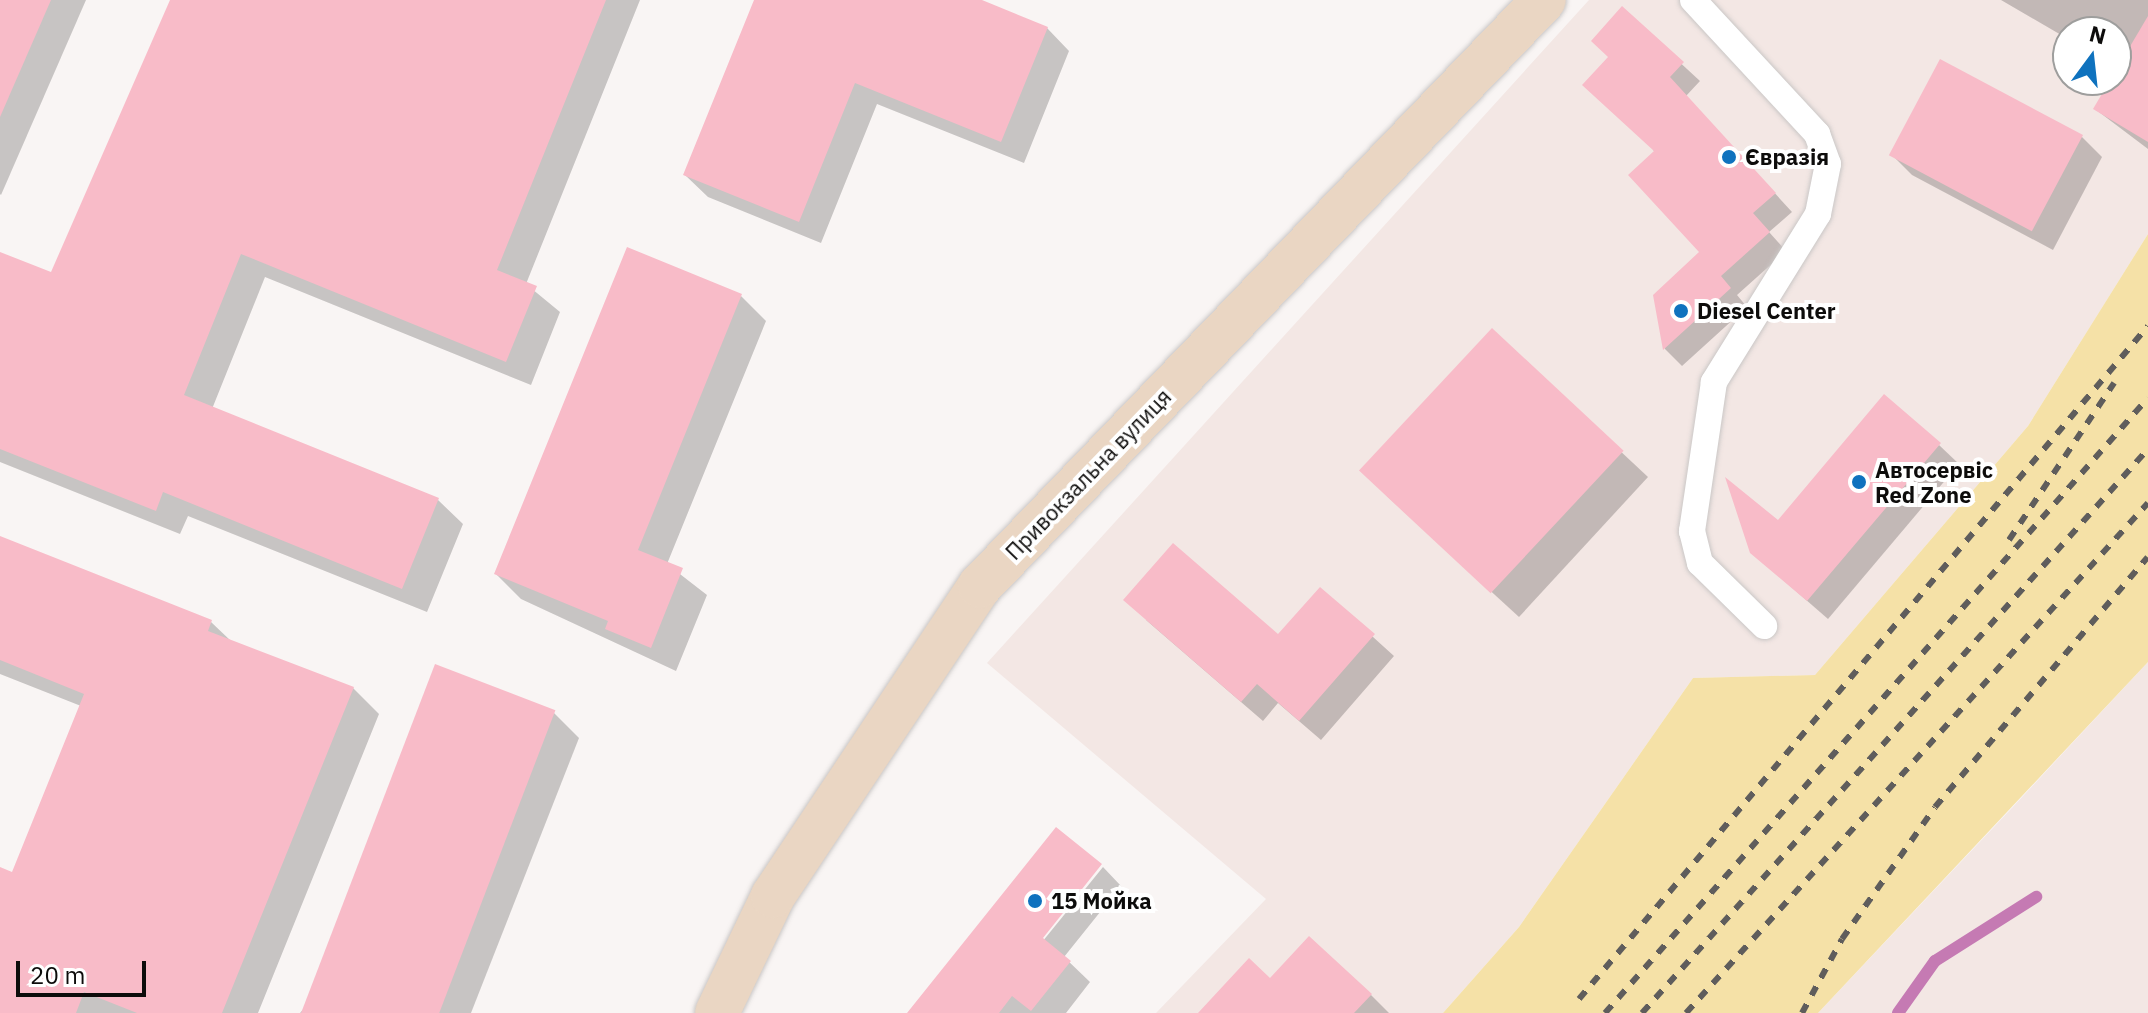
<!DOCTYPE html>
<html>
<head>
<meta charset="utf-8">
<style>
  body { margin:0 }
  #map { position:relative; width:2148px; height:1013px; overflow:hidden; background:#f9f5f4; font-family:"IBM Plex Sans",sans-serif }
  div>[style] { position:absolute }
  .built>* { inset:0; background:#f3e7e4 }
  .green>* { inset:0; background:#f5e1a7 }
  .shadow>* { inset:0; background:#0003 }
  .stream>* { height:12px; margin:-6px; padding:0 6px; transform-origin:6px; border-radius:6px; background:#c57ab3 }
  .building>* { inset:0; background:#f8bbc8; transform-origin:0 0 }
  .roads { filter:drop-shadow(0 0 2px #cac7c6) drop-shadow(0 0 2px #cac7c6) }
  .lane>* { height:26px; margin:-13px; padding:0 13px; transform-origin:13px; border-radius:13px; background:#fff }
  .secondary>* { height:44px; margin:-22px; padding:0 22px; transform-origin:22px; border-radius:22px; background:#ead6c3 }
  .rail>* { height:6px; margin-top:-3px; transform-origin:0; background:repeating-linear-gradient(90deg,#5f5d5c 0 10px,transparent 0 20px) }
  .dots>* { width:22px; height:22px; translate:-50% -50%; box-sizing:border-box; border:4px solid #fff; border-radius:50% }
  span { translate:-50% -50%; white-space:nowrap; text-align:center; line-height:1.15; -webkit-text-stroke:8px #fff; paint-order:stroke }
  .poi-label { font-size:22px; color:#0d0c0b; font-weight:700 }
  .left { translate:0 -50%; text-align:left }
  .street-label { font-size:22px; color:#0d0c0b }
  .north { position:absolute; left:2052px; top:16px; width:80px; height:80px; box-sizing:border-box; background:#fff; border:2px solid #9e9e9d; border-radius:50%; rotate:15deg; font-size:22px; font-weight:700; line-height:32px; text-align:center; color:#0d0c0b }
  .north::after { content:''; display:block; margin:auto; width:28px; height:36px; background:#0f72be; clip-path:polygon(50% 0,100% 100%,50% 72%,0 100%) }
  .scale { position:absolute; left:16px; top:961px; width:130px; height:36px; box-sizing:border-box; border:4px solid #0d0c0b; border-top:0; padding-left:10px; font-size:24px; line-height:28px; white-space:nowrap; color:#0d0c0b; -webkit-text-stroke:6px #fff; paint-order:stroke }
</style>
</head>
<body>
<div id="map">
  <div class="built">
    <i style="clip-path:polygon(evenodd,1589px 0,2148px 0,2148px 234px,2028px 426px,1815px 675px,1693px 678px,1519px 927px,1443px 1013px,1156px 1013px,1266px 899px,987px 663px,1589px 0,2068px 32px,2116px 32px,2116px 80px,2068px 80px,2068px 32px)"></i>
    <i style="clip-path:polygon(2148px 662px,2148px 1013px,1818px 1013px,2010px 810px)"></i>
  </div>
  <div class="green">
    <i style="clip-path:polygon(2148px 234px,2148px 662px,1818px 1013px,1443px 1013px,1519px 927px,1693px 678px,1815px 675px,2028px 426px)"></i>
  </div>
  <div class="shadow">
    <i style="clip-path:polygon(0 0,86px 0,1px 195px,0 194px)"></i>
    <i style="clip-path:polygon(172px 0,640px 0,526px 284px,560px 312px,531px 385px,265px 277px,212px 409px,438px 500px,463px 524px,427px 612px,188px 516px,180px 534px,0 462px,0 254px,52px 275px)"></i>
    <i style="clip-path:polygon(756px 0,976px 0,1047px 28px,1069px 51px,1024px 163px,877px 104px,821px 243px,708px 197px,685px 175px)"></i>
    <i style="clip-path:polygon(2001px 0,2148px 0,2148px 149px,2095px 109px,2119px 69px,2116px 32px,2068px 32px,2068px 39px)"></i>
    <i style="clip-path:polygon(1622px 9px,1700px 81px,1686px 96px,1792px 212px,1769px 232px,1786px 251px,1737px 295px,1747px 307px,1682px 366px,1665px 349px,1656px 295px,1701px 252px,1610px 57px)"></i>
    <i style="clip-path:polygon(2082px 137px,2102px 157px,2053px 250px,1912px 175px,1892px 155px)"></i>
    <i style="clip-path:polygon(741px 296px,766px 321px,667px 564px,707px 595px,676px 671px,521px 599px,496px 574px)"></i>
    <i style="clip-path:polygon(1492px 331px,1648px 477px,1519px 617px,1387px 496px)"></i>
    <i style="clip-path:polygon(1939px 445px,1959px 464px,1828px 619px,1751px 552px,1778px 523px)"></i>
    <i style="clip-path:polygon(0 538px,211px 622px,231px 641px,353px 688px,379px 714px,258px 1013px,0 1013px,0 869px,13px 875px,81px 706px,0 674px)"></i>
    <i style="clip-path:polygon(1320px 589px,1394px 656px,1321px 740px,1278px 703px,1263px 721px,1146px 620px,1278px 637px)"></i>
    <i style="clip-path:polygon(554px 713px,579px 738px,471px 1013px,300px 1013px)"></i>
    <i style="clip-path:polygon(1103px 867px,1121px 886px,1064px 957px,1090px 982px,1066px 1013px,910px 1013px,1038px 947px)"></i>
    <i style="clip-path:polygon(1271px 980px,1371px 995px,1389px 1013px,1201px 1013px)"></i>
  </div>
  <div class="stream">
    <i style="left:1898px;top:1013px;width:64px;rotate:-54.6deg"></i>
    <i style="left:1935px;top:961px;width:120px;rotate:-32.4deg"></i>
  </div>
  <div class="building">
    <i style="clip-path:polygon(0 0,51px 0,0 117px)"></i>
    <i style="clip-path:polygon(170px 0,606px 0,497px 270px,537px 286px,506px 362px,241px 254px,184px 395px,439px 498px,402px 589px,163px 492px,156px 511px,0 449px,0 252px,51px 272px)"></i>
    <i style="clip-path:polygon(754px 0,982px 0,1048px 27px,1001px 142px,855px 83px,799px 222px,683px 175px)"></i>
    <i style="clip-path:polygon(1622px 6px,1684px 62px,1670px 77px,1776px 193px,1753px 213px,1770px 232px,1721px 276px,1731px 288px,1663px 350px,1653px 295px,1699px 252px,1628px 175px,1654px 151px,1582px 85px,1608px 57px,1591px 41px)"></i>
    <i style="clip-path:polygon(2148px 16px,2148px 142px,2093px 109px)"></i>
    <i style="left:1940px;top:59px;width:162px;height:109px;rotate:28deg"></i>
    <i style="clip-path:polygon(627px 247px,742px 294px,638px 550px,683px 568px,651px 648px,605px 629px,608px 621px,494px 574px)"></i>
    <i style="left:1492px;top:328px;width:180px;height:195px;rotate:43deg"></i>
    <i style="clip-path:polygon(1884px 394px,1941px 443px,1807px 601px,1750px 553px,1725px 477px,1778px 520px)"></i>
    <i style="clip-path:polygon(0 536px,212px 620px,208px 631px,354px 687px,222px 1013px,137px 1013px,84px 992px,76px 1013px,0 1013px,0 867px,12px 872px,84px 694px,0 660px)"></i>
    <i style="clip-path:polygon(1173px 543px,1278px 634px,1320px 587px,1375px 634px,1299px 721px,1257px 684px,1241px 702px,1123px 600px)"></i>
    <i style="left:435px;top:664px;width:129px;height:375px;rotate:21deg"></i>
    <i style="clip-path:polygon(1056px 827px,1102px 864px,1043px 938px,1071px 961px,1031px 1011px,1012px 996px,999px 1013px,907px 1013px)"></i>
    <i style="clip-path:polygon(1309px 936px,1372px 994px,1354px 1013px,1198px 1013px,1249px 958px,1270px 978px)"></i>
  </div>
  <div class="roads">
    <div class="lane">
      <i style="left:1693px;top:0;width:183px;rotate:47.2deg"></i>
      <i style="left:1817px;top:134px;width:32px;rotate:70deg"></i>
      <i style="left:1828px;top:164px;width:51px;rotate:101.3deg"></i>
      <i style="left:1818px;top:214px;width:198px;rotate:121.8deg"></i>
      <i style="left:1714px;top:382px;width:151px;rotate:98.4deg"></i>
      <i style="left:1692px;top:531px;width:33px;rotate:76deg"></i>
      <i style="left:1700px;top:563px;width:90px;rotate:44.5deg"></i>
    </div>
    <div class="secondary">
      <i style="left:717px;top:1013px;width:130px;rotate:-64.4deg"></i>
      <i style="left:773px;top:896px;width:373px;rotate:-56.3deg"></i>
      <i style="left:980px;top:586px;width:813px;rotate:-46.1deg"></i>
    </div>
  </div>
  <div class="rail">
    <i style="left:2009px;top:540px;width:189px;rotate:-56.2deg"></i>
    <i style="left:1579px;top:999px;width:881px;rotate:-49.79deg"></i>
    <i style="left:1605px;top:1013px;width:820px;rotate:-48.56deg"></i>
    <i style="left:1642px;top:1013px;width:758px;rotate:-48.1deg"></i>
    <i style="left:1686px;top:1013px;width:688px;rotate:-47.83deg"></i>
    <i style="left:1802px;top:1013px;width:84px;rotate:-61.6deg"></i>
    <i style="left:1842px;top:939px;width:161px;rotate:-54.8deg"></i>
    <i style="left:1935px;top:807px;width:328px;rotate:-49.6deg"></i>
  </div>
  <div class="dots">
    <i style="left:1729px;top:157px;background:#0f72be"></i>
    <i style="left:1681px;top:311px;background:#0f72be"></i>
    <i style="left:1859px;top:482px;background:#0f72be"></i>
    <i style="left:1035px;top:901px;background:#0f72be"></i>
  </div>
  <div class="poi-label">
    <span class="left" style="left:1745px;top:157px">Євразія</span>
    <span class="left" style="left:1697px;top:311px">Diesel Center</span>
    <span class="left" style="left:1875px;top:482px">Автосервіс<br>Red Zone</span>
    <span class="left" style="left:1051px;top:901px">15 Мойка</span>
  </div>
  <div class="street-label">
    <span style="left:1088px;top:474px;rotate:-46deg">Привокзальна вулиця</span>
  </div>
  <div class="north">N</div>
  <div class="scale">20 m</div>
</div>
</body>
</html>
